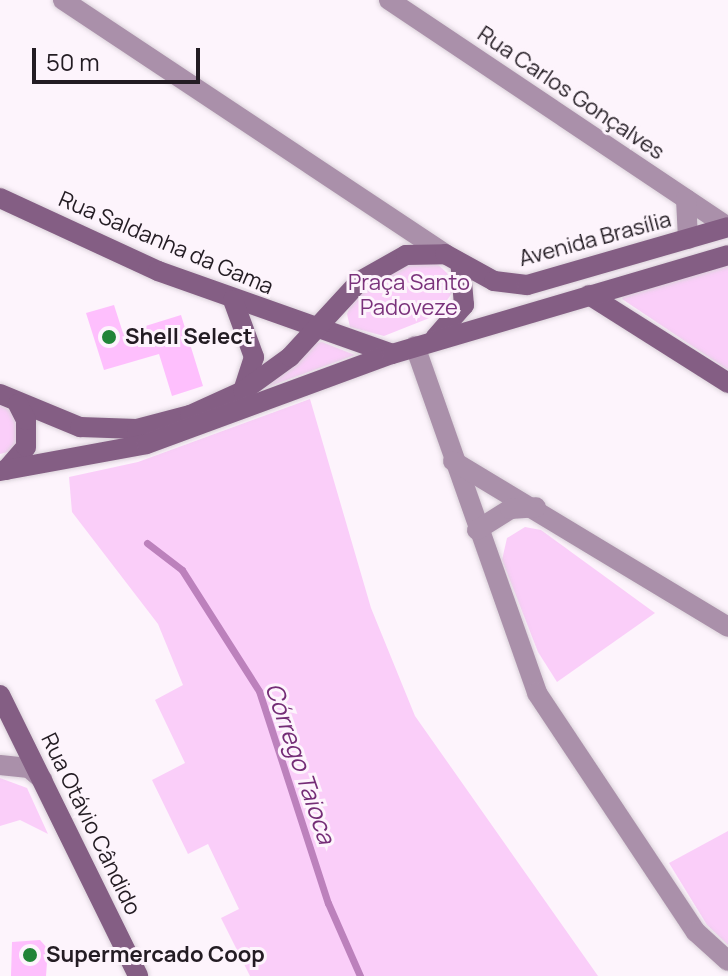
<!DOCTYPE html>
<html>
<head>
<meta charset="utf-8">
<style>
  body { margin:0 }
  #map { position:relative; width:728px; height:976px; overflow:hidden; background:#fdf4fc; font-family:Manrope,sans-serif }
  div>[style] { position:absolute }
  .green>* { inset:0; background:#facef9 }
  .stream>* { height:7px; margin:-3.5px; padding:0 3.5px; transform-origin:3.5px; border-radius:3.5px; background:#bc81bc }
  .building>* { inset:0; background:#febffd }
  .roads { filter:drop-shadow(0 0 2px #dad1d9) drop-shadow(0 0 2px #dad1d9) }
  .street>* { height:20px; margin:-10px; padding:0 10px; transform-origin:10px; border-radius:10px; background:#aa90aa }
  .secondary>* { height:20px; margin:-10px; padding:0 10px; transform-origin:10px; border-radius:10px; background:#845e84 }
  .dots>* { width:22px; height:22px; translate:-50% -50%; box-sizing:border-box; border:4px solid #fdf4fc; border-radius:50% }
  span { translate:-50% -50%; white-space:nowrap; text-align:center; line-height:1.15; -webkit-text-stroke:6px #fdf4fc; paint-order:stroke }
  .street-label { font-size:22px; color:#231c23 }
  .park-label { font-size:22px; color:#7a327b }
  .poi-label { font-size:22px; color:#231c23; font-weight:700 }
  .left { translate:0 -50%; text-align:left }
  .water-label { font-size:24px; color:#742d76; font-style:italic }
  .scale { position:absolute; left:32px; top:48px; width:168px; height:36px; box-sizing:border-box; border:4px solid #231c23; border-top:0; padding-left:10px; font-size:24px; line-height:28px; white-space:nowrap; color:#231c23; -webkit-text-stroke:6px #fdf4fc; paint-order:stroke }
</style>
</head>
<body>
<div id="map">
  <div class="green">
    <i style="clip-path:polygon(433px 260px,447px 273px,454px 290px,437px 315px,384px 336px,350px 327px,347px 314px,352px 300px,390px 269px)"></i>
    <i style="clip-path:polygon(728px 263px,728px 370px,622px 299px,624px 294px)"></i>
    <i style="clip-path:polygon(322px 342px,355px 355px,262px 389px,316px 343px)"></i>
    <i style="clip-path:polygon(310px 399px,371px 608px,415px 716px,598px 976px,250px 976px,221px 918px,239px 909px,208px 844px,188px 854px,152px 780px,185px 763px,155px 700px,183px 685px,158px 624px,72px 512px,69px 477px,138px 462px)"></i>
    <i style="clip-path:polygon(0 404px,15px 414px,22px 432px,12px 451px,0 454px)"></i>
    <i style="clip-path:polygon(525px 527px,541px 530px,655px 613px,557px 682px,538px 652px,502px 560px,507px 538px)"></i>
    <i style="clip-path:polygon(0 778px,27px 788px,48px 834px,20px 820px,0 826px)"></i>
    <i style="clip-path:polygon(728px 831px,728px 945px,707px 925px,669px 863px)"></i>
  </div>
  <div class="stream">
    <i style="left:147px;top:543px;width:44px;rotate:37.6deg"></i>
    <i style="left:182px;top:570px;width:143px;rotate:57.5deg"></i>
    <i style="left:259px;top:691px;width:223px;rotate:72deg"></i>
    <i style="left:328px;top:903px;width:80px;rotate:66.3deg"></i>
  </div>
  <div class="building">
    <i style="clip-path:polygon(114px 305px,123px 333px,181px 315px,203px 386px,172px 396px,159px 354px,104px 370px,86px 313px)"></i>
    <i style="clip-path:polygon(40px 940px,48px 949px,46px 976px,11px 976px,12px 942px)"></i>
  </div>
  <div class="roads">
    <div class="street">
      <i style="left:63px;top:0;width:459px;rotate:33.6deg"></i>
      <i style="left:389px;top:0;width:408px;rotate:33.8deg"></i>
      <i style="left:686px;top:199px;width:40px;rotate:87.1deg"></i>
      <i style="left:415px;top:346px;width:368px;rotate:70.6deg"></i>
      <i style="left:537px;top:693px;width:287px;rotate:56.4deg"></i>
      <i style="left:696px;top:932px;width:43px;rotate:42.2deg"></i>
      <i style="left:453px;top:461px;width:321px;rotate:31.1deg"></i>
      <i style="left:477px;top:530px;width:39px;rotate:-32deg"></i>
      <i style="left:510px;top:509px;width:26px;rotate:-4deg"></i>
      <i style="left:0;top:765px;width:29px;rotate:6deg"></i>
      <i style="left:29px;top:768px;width:18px;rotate:41deg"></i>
    </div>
    <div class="secondary">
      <i style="left:0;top:198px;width:174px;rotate:24.8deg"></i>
      <i style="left:158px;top:271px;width:248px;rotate:19.5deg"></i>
      <i style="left:589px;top:295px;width:165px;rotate:32.3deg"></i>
      <i style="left:233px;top:300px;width:61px;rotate:69.8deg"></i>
      <i style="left:254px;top:357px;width:36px;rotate:108deg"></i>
      <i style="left:435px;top:338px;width:44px;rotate:-48.7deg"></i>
      <i style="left:464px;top:305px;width:38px;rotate:-95deg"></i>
      <i style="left:0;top:394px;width:87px;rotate:22.4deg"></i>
      <i style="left:80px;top:427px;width:57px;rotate:2deg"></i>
      <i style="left:137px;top:429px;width:55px;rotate:-14.8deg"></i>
      <i style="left:190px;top:415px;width:58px;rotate:-24.4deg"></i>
      <i style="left:243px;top:391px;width:58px;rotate:-35.9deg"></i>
      <i style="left:290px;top:357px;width:103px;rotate:-47.4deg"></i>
      <i style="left:360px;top:281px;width:53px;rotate:-29.5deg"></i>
      <i style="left:406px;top:255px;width:39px;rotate:-1deg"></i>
      <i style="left:445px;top:254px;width:56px;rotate:28.9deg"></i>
      <i style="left:494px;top:281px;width:33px;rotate:7deg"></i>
      <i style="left:527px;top:285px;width:209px;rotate:-16.1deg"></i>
      <i style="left:6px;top:470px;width:30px;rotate:-49deg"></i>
      <i style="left:26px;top:447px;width:27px;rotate:-90deg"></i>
      <i style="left:26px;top:420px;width:18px;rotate:-117deg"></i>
      <i style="left:0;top:471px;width:149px;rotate:-10.4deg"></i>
      <i style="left:147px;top:444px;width:261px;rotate:-20.2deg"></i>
      <i style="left:392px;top:354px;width:350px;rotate:-16.4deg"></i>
      <i style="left:0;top:695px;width:313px;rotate:63.8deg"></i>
    </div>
  </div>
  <div class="dots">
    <i style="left:109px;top:337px;background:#228438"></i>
    <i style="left:30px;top:955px;background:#228438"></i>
  </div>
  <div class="street-label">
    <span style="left:571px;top:93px;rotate:34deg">Rua Carlos Gonçalves</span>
    <span style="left:595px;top:239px;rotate:-15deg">Avenida Brasília</span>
    <span style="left:166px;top:243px;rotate:23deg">Rua Saldanha da Gama</span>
    <span style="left:91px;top:824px;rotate:64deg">Rua Otávio Cândido</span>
  </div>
  <div class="park-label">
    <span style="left:409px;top:295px">Praça Santo<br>Padoveze</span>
  </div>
  <div class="poi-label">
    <span class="left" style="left:125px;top:337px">Shell Select</span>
    <span class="left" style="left:46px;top:955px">Supermercado Coop</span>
  </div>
  <div class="water-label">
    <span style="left:301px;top:763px;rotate:71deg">Córrego Taioca</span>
  </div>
  <div class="scale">50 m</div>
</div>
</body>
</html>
